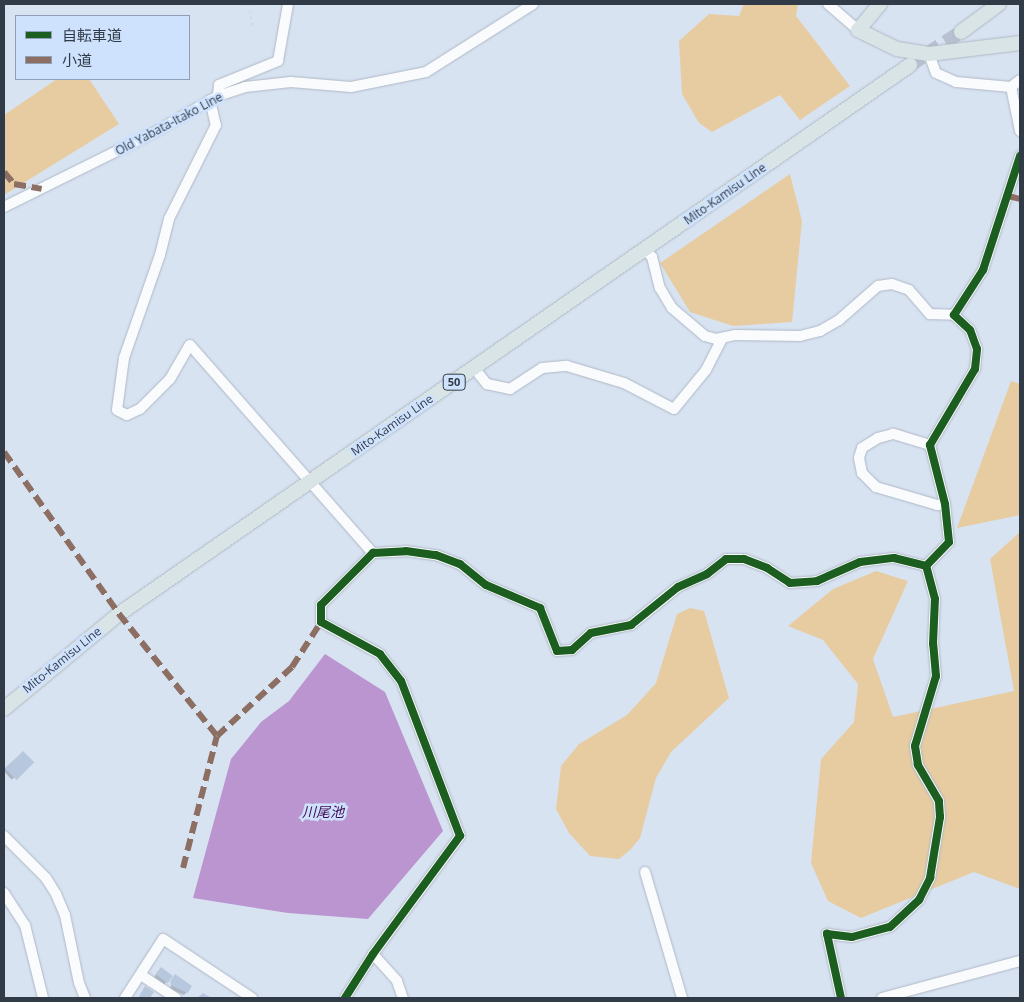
<!DOCTYPE html>
<html>
<head>
<meta charset="utf-8">
<style>
  body { margin:0 }
  #map { position:relative; width:1024px; height:1002px; overflow:hidden; background:#d8e3f2; font-family:"Open Sans","Noto Sans JP",sans-serif }
  div>[style] { position:absolute }
  .green>* { inset:0; background:#e7cca1 }
  .water>* { inset:0; background:#ba95d0 }
  .shadow>* { inset:0; background:#0003; transform-origin:0 0 }
  .building>* { inset:0; background:#b7c7dd; transform-origin:0 0 }
  .major-tunnel>* { height:14px; margin-top:-7px; transform-origin:0; background:repeating-linear-gradient(90deg,#b7c1d0 0 14px,transparent 0 21px) }
  .path>* { height:2px; margin-top:-1px; transform-origin:0; background:repeating-linear-gradient(90deg,#d4d7db 0 2.5px,transparent 0 6.5px) }
  .roads { filter:drop-shadow(0 0 1px #afb8c5) drop-shadow(0 0 1px #afb8c5) }
  .minor>* { height:10px; margin:-5px; padding:0 5px; transform-origin:5px; border-radius:5px; background:#f9fbfd }
  .major>* { height:14px; margin:-7px; padding:0 7px; transform-origin:7px; border-radius:7px; background:#d9e4e6 }
  .quiet>* { height:6px; margin-top:-3px; transform-origin:0; background:repeating-linear-gradient(90deg,#8d6e63 0 12px,transparent 0 18px) }
  .cycleway>* { height:8px; margin:-4px; padding:0 4px; transform-origin:4px; border-radius:4px; background:#1b5e20 }
  span { translate:-50% -50%; white-space:nowrap; text-align:center; line-height:1.15; -webkit-text-stroke:5px #cee2fd; paint-order:stroke }
  .shield-label span { padding:1px 4px; background:#cee2fd; border:1px solid; border-radius:4px; -webkit-text-stroke-width:0 }
  .shield-label { font-size:11px; color:#313b48; font-weight:700 }
  .street-label { font-size:12px; color:#313b48 }
  .water-label { font-size:14px; color:#440a55; font-style:italic }
  .frame { position:absolute; inset:0; border:5px solid #313b48; pointer-events:none }
  .legend { position:absolute; left:15px; top:15px; width:175px; height:65px; box-sizing:border-box; background:#cee2fd; border:1px solid #8f9fb5; margin:0; padding:6px 9px; list-style:none; font-size:15px; color:#313b48 }
  .legend li { display:flex; align-items:center; gap:10px; height:25px }
  .legend b { width:25px; border:1px solid #8f9fb5 }
</style>
</head>
<body>
<div id="map">
  <div class="green">
    <i style="clip-path:polygon(744px 4px,798px 4px,796px 16px,850px 86px,800px 120px,780px 95px,712px 132px,699px 123px,682px 94px,679px 41px,709px 14px,739px 16px)"></i>
    <i style="clip-path:polygon(57px 79px,89px 79px,119px 124px,4px 195px,4px 115px)"></i>
    <i style="clip-path:polygon(790px 174px,802px 221px,792px 322px,733px 326px,690px 312px,660px 263px)"></i>
    <i style="clip-path:polygon(1011px 381px,1020px 384px,1020px 515px,957px 528px)"></i>
    <i style="clip-path:polygon(1020px 532px,1020px 889px,974px 872px,861px 918px,828px 901px,811px 863px,821px 759px,854px 722px,858px 684px,823px 640px,788px 626px,833px 589px,876px 571px,908px 581px,873px 659px,893px 717px,1014px 691px,990px 559px)"></i>
    <i style="clip-path:polygon(690px 608px,704px 611px,729px 698px,671px 752px,656px 778px,640px 838px,631px 849px,619px 859px,590px 856px,569px 833px,556px 809px,561px 766px,579px 744px,627px 715px,656px 683px,677px 614px)"></i>
  </div>
  <div class="water">
    <i style="clip-path:polygon(325px 654px,385px 692px,443px 831px,368px 919px,288px 913px,193px 898px,231px 759px,261px 722px,289px 701px)"></i>
  </div>
  <div class="shadow">
    <i style="left:23px;top:752px;width:13px;height:27px;rotate:48deg"></i>
    <i style="clip-path:polygon(158px 971px,171px 976px,164px 985px,154px 978px)"></i>
    <i style="clip-path:polygon(173px 979px,187px 992px,184px 995px,170px 989px)"></i>
  </div>
  <div class="building">
    <i style="left:23px;top:751px;width:16px;height:25px;rotate:45deg"></i>
    <i style="left:161px;top:967px;width:15px;height:9px;rotate:37deg"></i>
    <i style="clip-path:polygon(175px 974px,192px 986px,188px 993px,172px 986px,170px 982px)"></i>
    <i style="clip-path:polygon(145px 986px,154px 992px,150px 998px,138px 998px)"></i>
    <i style="clip-path:polygon(203px 993px,212px 998px,197px 998px)"></i>
  </div>
  <div class="major-tunnel">
    <i style="left:910px;top:65px;width:61px;rotate:-32.9deg"></i>
  </div>
  <div class="path">
    <i style="left:248px;top:4px;width:25px;rotate:78deg"></i>
  </div>
  <div class="roads">
    <div class="minor">
      <i style="left:828px;top:4px;width:40px;rotate:41deg"></i>
      <i style="left:929px;top:54px;width:20px;rotate:70deg"></i>
      <i style="left:936px;top:73px;width:22px;rotate:24deg"></i>
      <i style="left:956px;top:82px;width:55px;rotate:5.2deg"></i>
      <i style="left:1011px;top:87px;width:11px;rotate:-38deg"></i>
      <i style="left:1011px;top:87px;width:45px;rotate:78.4deg"></i>
      <i style="left:218px;top:96px;width:11px;rotate:-85deg"></i>
      <i style="left:219px;top:85px;width:64px;rotate:-22.1deg"></i>
      <i style="left:278px;top:61px;width:58px;rotate:-80deg"></i>
      <i style="left:210px;top:100px;width:26px;rotate:77deg"></i>
      <i style="left:216px;top:125px;width:105px;rotate:116.6deg"></i>
      <i style="left:169px;top:219px;width:37px;rotate:104deg"></i>
      <i style="left:160px;top:255px;width:109px;rotate:109.3deg"></i>
      <i style="left:124px;top:358px;width:52px;rotate:97.7deg"></i>
      <i style="left:117px;top:410px;width:11px;rotate:27deg"></i>
      <i style="left:127px;top:415px;width:14px;rotate:-25deg"></i>
      <i style="left:140px;top:409px;width:42px;rotate:-45deg"></i>
      <i style="left:170px;top:379px;width:39px;rotate:-60deg"></i>
      <i style="left:190px;top:345px;width:277px;rotate:48.7deg"></i>
      <i style="left:4px;top:207px;width:166px;rotate:-26.4deg"></i>
      <i style="left:153px;top:133px;width:75px;rotate:-29.6deg"></i>
      <i style="left:218px;top:96px;width:28px;rotate:-18deg"></i>
      <i style="left:245px;top:87px;width:46px;rotate:-6.2deg"></i>
      <i style="left:291px;top:82px;width:60px;rotate:4.8deg"></i>
      <i style="left:351px;top:87px;width:76px;rotate:-11.3deg"></i>
      <i style="left:426px;top:72px;width:127px;rotate:-32.4deg"></i>
      <i style="left:645px;top:250px;width:10px;rotate:45deg"></i>
      <i style="left:652px;top:257px;width:32px;rotate:76deg"></i>
      <i style="left:660px;top:288px;width:23px;rotate:59deg"></i>
      <i style="left:672px;top:308px;width:43px;rotate:40.3deg"></i>
      <i style="left:705px;top:336px;width:11px;rotate:15deg"></i>
      <i style="left:716px;top:339px;width:19px;rotate:-12deg"></i>
      <i style="left:735px;top:335px;width:65px;rotate:0.9deg"></i>
      <i style="left:800px;top:336px;width:21px;rotate:-14deg"></i>
      <i style="left:820px;top:331px;width:22px;rotate:-30deg"></i>
      <i style="left:839px;top:320px;width:52px;rotate:-41.1deg"></i>
      <i style="left:878px;top:286px;width:14px;rotate:-8deg"></i>
      <i style="left:892px;top:284px;width:18px;rotate:19deg"></i>
      <i style="left:909px;top:290px;width:32px;rotate:49deg"></i>
      <i style="left:930px;top:314px;width:24px;rotate:2deg"></i>
      <i style="left:474px;top:368px;width:21px;rotate:51deg"></i>
      <i style="left:487px;top:384px;width:24px;rotate:12deg"></i>
      <i style="left:510px;top:389px;width:38px;rotate:-33deg"></i>
      <i style="left:542px;top:368px;width:25px;rotate:-5deg"></i>
      <i style="left:567px;top:366px;width:59px;rotate:16.6deg"></i>
      <i style="left:624px;top:383px;width:56px;rotate:27.5deg"></i>
      <i style="left:674px;top:409px;width:50px;rotate:-50.6deg"></i>
      <i style="left:706px;top:370px;width:36px;rotate:-63deg"></i>
      <i style="left:930px;top:445px;width:39px;rotate:-163deg"></i>
      <i style="left:893px;top:434px;width:16px;rotate:165deg"></i>
      <i style="left:878px;top:438px;width:19px;rotate:148deg"></i>
      <i style="left:862px;top:448px;width:10px;rotate:107deg"></i>
      <i style="left:859px;top:458px;width:15px;rotate:79deg"></i>
      <i style="left:862px;top:473px;width:20px;rotate:45deg"></i>
      <i style="left:876px;top:487px;width:64px;rotate:16.4deg"></i>
      <i style="left:937px;top:505px;width:8px;rotate:-7deg"></i>
      <i style="left:4px;top:836px;width:59px;rotate:45deg"></i>
      <i style="left:46px;top:878px;width:19px;rotate:58deg"></i>
      <i style="left:56px;top:894px;width:23px;rotate:67deg"></i>
      <i style="left:65px;top:915px;width:69px;rotate:78.4deg"></i>
      <i style="left:79px;top:983px;width:16px;rotate:68deg"></i>
      <i style="left:645px;top:872px;width:131px;rotate:73.6deg"></i>
      <i style="left:4px;top:893px;width:38px;rotate:57deg"></i>
      <i style="left:25px;top:925px;width:75px;rotate:76.1deg"></i>
      <i style="left:373px;top:954px;width:36px;rotate:48deg"></i>
      <i style="left:397px;top:981px;width:18px;rotate:71deg"></i>
      <i style="left:141px;top:975px;width:42px;rotate:33.3deg"></i>
      <i style="left:125px;top:998px;width:70px;rotate:-57.2deg"></i>
      <i style="left:163px;top:939px;width:107px;rotate:33.5deg"></i>
      <i style="left:345px;top:998px;width:52px;rotate:-57.5deg"></i>
      <i style="left:373px;top:954px;width:147px;rotate:-53.6deg"></i>
      <i style="left:460px;top:836px;width:166px;rotate:-110.8deg"></i>
      <i style="left:401px;top:681px;width:34px;rotate:-128deg"></i>
      <i style="left:380px;top:654px;width:67px;rotate:-151.5deg"></i>
      <i style="left:321px;top:622px;width:17px;rotate:-90deg"></i>
      <i style="left:321px;top:605px;width:74px;rotate:-45deg"></i>
      <i style="left:373px;top:553px;width:33px;rotate:-3deg"></i>
      <i style="left:406px;top:551px;width:30px;rotate:8deg"></i>
      <i style="left:436px;top:555px;width:26px;rotate:21deg"></i>
      <i style="left:460px;top:564px;width:33px;rotate:39deg"></i>
      <i style="left:486px;top:585px;width:59px;rotate:23.1deg"></i>
      <i style="left:540px;top:608px;width:46px;rotate:68.4deg"></i>
      <i style="left:557px;top:651px;width:15px;rotate:-4deg"></i>
      <i style="left:572px;top:650px;width:25px;rotate:-42deg"></i>
      <i style="left:591px;top:633px;width:41px;rotate:-11.3deg"></i>
      <i style="left:631px;top:625px;width:60px;rotate:-39deg"></i>
      <i style="left:678px;top:587px;width:32px;rotate:-24deg"></i>
      <i style="left:707px;top:574px;width:24px;rotate:-38deg"></i>
      <i style="left:726px;top:559px;width:18px"></i>
      <i style="left:744px;top:559px;width:25px;rotate:21deg"></i>
      <i style="left:767px;top:568px;width:27px;rotate:33deg"></i>
      <i style="left:790px;top:583px;width:27px;rotate:-4deg"></i>
      <i style="left:817px;top:581px;width:47px;rotate:-23.8deg"></i>
      <i style="left:860px;top:562px;width:34px;rotate:-7deg"></i>
      <i style="left:894px;top:558px;width:33px;rotate:14deg"></i>
      <i style="left:841px;top:998px;width:66px;rotate:-102.3deg"></i>
      <i style="left:827px;top:934px;width:25px;rotate:7deg"></i>
      <i style="left:852px;top:937px;width:39px;rotate:-15deg"></i>
      <i style="left:890px;top:927px;width:40px;rotate:-43deg"></i>
      <i style="left:919px;top:900px;width:25px;rotate:-63deg"></i>
      <i style="left:930px;top:878px;width:62px;rotate:-80.7deg"></i>
      <i style="left:940px;top:817px;width:16px;rotate:-94deg"></i>
      <i style="left:939px;top:801px;width:42px;rotate:-120.3deg"></i>
      <i style="left:918px;top:765px;width:19px;rotate:-99deg"></i>
      <i style="left:915px;top:746px;width:73px;rotate:-73.3deg"></i>
      <i style="left:936px;top:676px;width:32px;rotate:-95deg"></i>
      <i style="left:933px;top:644px;width:45px;rotate:-87.5deg"></i>
      <i style="left:935px;top:599px;width:34px;rotate:-105deg"></i>
      <i style="left:926px;top:566px;width:33px;rotate:-46deg"></i>
      <i style="left:949px;top:542px;width:38px;rotate:-96deg"></i>
      <i style="left:945px;top:504px;width:61px;rotate:-104.3deg"></i>
      <i style="left:930px;top:445px;width:88px;rotate:-59.4deg"></i>
      <i style="left:975px;top:369px;width:20px;rotate:-84deg"></i>
      <i style="left:977px;top:349px;width:20px;rotate:-110deg"></i>
      <i style="left:970px;top:330px;width:22px;rotate:-137deg"></i>
      <i style="left:954px;top:315px;width:54px;rotate:-57.2deg"></i>
      <i style="left:983px;top:270px;width:120px;rotate:-72deg"></i>
      <i style="left:882px;top:998px;width:143px;rotate:-15deg"></i>
    </div>
    <div class="major">
      <i style="left:880px;top:4px;width:34px;rotate:130deg"></i>
      <i style="left:858px;top:30px;width:43px;rotate:26deg"></i>
      <i style="left:897px;top:49px;width:32px;rotate:9deg"></i>
      <i style="left:929px;top:54px;width:92px;rotate:-6.9deg"></i>
      <i style="left:961px;top:32px;width:47px;rotate:-36.4deg"></i>
      <i style="left:4px;top:709px;width:149px;rotate:-39.6deg"></i>
      <i style="left:119px;top:614px;width:963px;rotate:-34.76deg"></i>
    </div>
  </div>
  <div class="quiet">
    <i style="left:4px;top:172px;width:16px;rotate:50deg"></i>
    <i style="left:14px;top:184px;width:28px;rotate:10deg"></i>
    <i style="left:1008px;top:196px;width:12px;rotate:14deg"></i>
    <i style="left:4px;top:452px;width:199px;rotate:54.6deg"></i>
    <i style="left:119px;top:614px;width:156px;rotate:51.2deg"></i>
    <i style="left:183px;top:868px;width:136px;rotate:-75.6deg"></i>
    <i style="left:217px;top:736px;width:102px;rotate:-42.6deg"></i>
    <i style="left:292px;top:667px;width:54px;rotate:-57.2deg"></i>
  </div>
  <div class="cycleway">
    <i style="left:345px;top:998px;width:52px;rotate:-57.5deg"></i>
    <i style="left:373px;top:954px;width:147px;rotate:-53.6deg"></i>
    <i style="left:460px;top:836px;width:166px;rotate:-110.8deg"></i>
    <i style="left:401px;top:681px;width:34px;rotate:-128deg"></i>
    <i style="left:380px;top:654px;width:67px;rotate:-151.5deg"></i>
    <i style="left:321px;top:622px;width:17px;rotate:-90deg"></i>
    <i style="left:321px;top:605px;width:74px;rotate:-45deg"></i>
    <i style="left:373px;top:553px;width:33px;rotate:-3deg"></i>
    <i style="left:406px;top:551px;width:30px;rotate:8deg"></i>
    <i style="left:436px;top:555px;width:26px;rotate:21deg"></i>
    <i style="left:460px;top:564px;width:33px;rotate:39deg"></i>
    <i style="left:486px;top:585px;width:59px;rotate:23.1deg"></i>
    <i style="left:540px;top:608px;width:46px;rotate:68.4deg"></i>
    <i style="left:557px;top:651px;width:15px;rotate:-4deg"></i>
    <i style="left:572px;top:650px;width:25px;rotate:-42deg"></i>
    <i style="left:591px;top:633px;width:41px;rotate:-11.3deg"></i>
    <i style="left:631px;top:625px;width:60px;rotate:-39deg"></i>
    <i style="left:678px;top:587px;width:32px;rotate:-24deg"></i>
    <i style="left:707px;top:574px;width:24px;rotate:-38deg"></i>
    <i style="left:726px;top:559px;width:18px"></i>
    <i style="left:744px;top:559px;width:25px;rotate:21deg"></i>
    <i style="left:767px;top:568px;width:27px;rotate:33deg"></i>
    <i style="left:790px;top:583px;width:27px;rotate:-4deg"></i>
    <i style="left:817px;top:581px;width:47px;rotate:-23.8deg"></i>
    <i style="left:860px;top:562px;width:34px;rotate:-7deg"></i>
    <i style="left:894px;top:558px;width:33px;rotate:14deg"></i>
    <i style="left:841px;top:998px;width:66px;rotate:-102.3deg"></i>
    <i style="left:827px;top:934px;width:25px;rotate:7deg"></i>
    <i style="left:852px;top:937px;width:39px;rotate:-15deg"></i>
    <i style="left:890px;top:927px;width:40px;rotate:-43deg"></i>
    <i style="left:919px;top:900px;width:25px;rotate:-63deg"></i>
    <i style="left:930px;top:878px;width:62px;rotate:-80.7deg"></i>
    <i style="left:940px;top:817px;width:16px;rotate:-94deg"></i>
    <i style="left:939px;top:801px;width:42px;rotate:-120.3deg"></i>
    <i style="left:918px;top:765px;width:19px;rotate:-99deg"></i>
    <i style="left:915px;top:746px;width:73px;rotate:-73.3deg"></i>
    <i style="left:936px;top:676px;width:32px;rotate:-95deg"></i>
    <i style="left:933px;top:644px;width:45px;rotate:-87.5deg"></i>
    <i style="left:935px;top:599px;width:34px;rotate:-105deg"></i>
    <i style="left:926px;top:566px;width:33px;rotate:-46deg"></i>
    <i style="left:949px;top:542px;width:38px;rotate:-96deg"></i>
    <i style="left:945px;top:504px;width:61px;rotate:-104.3deg"></i>
    <i style="left:930px;top:445px;width:88px;rotate:-59.4deg"></i>
    <i style="left:975px;top:369px;width:20px;rotate:-84deg"></i>
    <i style="left:977px;top:349px;width:20px;rotate:-110deg"></i>
    <i style="left:970px;top:330px;width:22px;rotate:-137deg"></i>
    <i style="left:954px;top:315px;width:54px;rotate:-57.2deg"></i>
    <i style="left:983px;top:270px;width:120px;rotate:-72deg"></i>
  </div>
  <div class="shield-label">
    <span style="left:454px;top:382px">50</span>
  </div>
  <div class="street-label">
    <span style="left:169px;top:124px;rotate:-28deg">Old Yabata-Itako Line</span>
    <span style="left:725px;top:194px;rotate:-35deg">Mito-Kamisu Line</span>
    <span style="left:392px;top:425px;rotate:-35deg">Mito-Kamisu Line</span>
    <span style="left:62px;top:660px;rotate:-39deg">Mito-Kamisu Line</span>
  </div>
  <div class="water-label">
    <span style="left:323px;top:812px">川尾池</span>
  </div>
  <div class="frame"></div>
  <ul class="legend">
  <li><b style="height:6px;background:#1b5e20"></b>自転車道</li>
  <li><b style="height:6px;background:#8d6e63"></b>小道</li>
  </ul>
</div>
</body>
</html>
